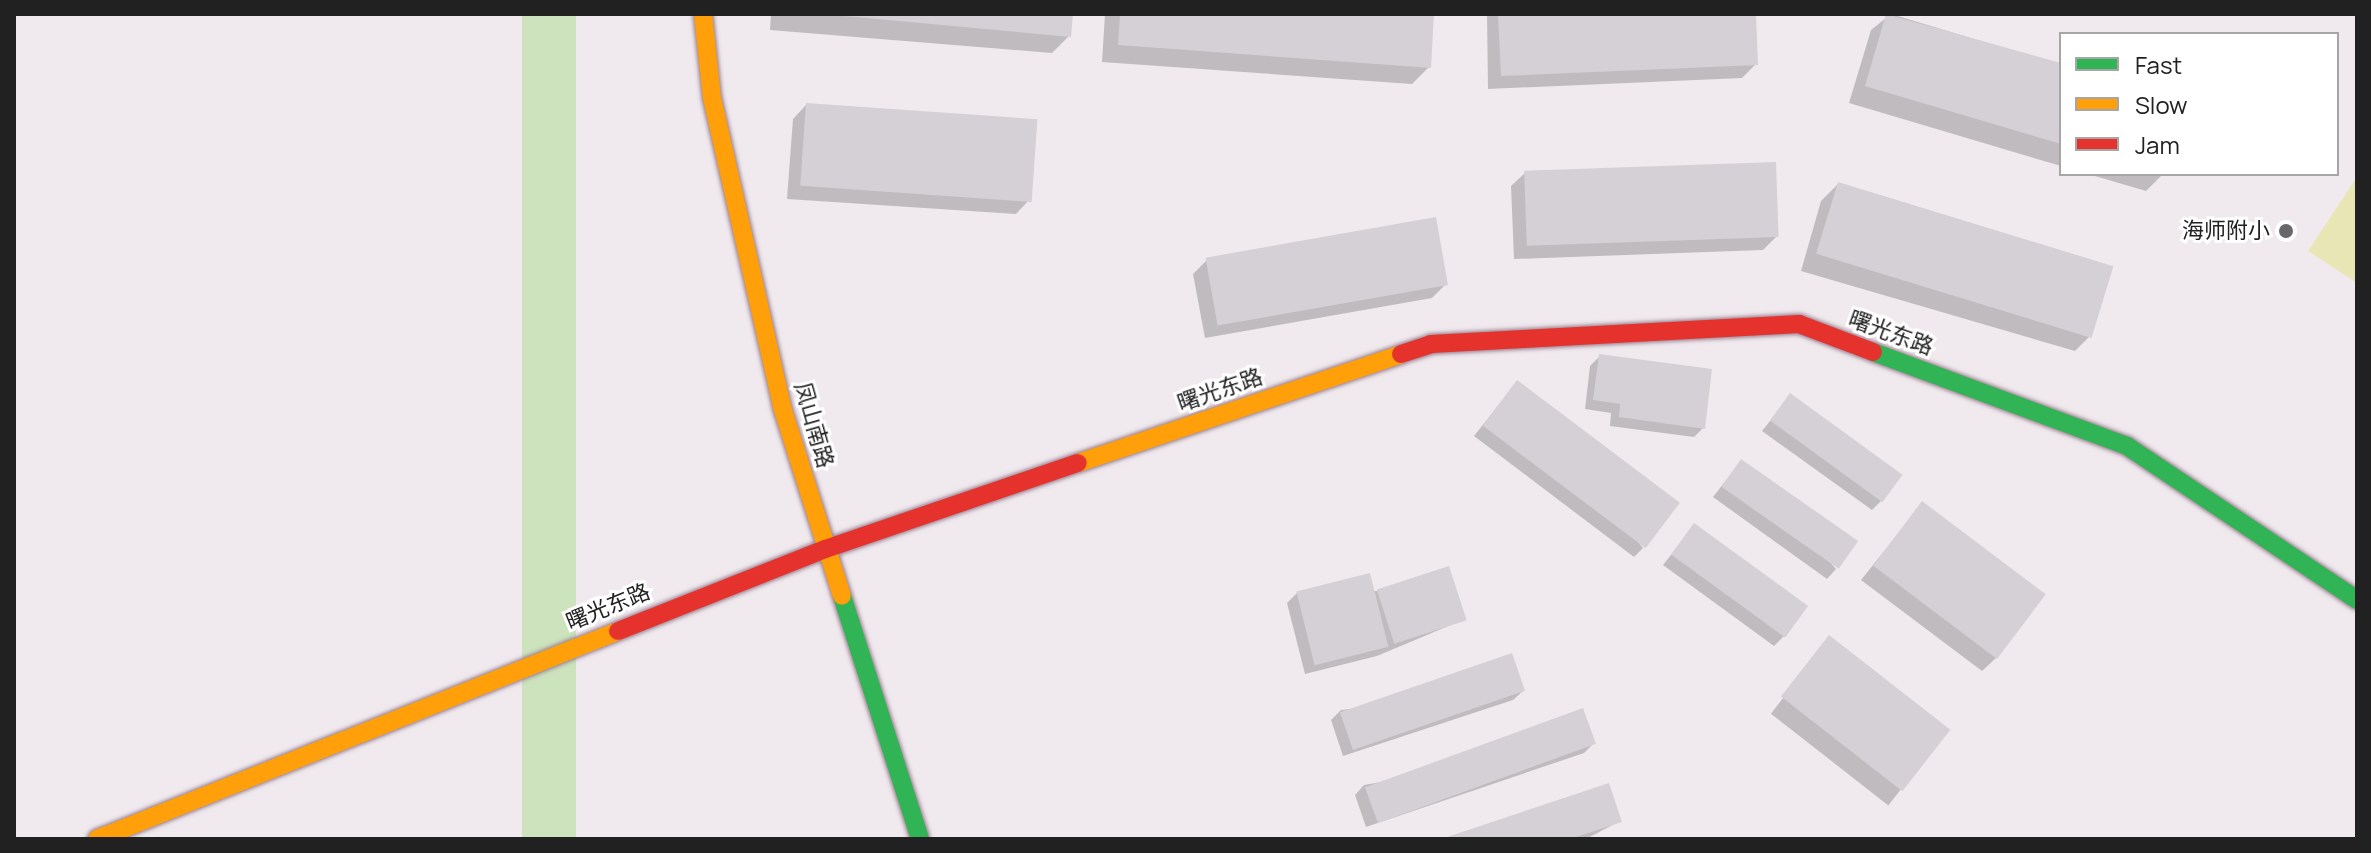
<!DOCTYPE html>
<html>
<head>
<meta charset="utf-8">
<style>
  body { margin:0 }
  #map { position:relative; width:2371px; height:853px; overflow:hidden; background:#f0eaef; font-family:Manrope,"Noto Sans SC",sans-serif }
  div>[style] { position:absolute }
  .pitch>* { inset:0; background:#e8e6b5 }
  .water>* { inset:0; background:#cce3bd; transform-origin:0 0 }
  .shadow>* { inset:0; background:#0003; transform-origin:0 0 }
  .building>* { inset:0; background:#d5d0d5; transform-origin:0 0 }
  .roads { filter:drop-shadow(0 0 2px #9b808f) drop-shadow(0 0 2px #9b808f) }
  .fast>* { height:18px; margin:-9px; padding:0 9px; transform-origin:9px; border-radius:9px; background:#30b455 }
  .slow>* { height:18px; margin:-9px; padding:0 9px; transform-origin:9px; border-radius:9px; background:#ff9f0a }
  .jam>* { height:18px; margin:-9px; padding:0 9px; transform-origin:9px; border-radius:9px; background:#e5322d }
  .dots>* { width:22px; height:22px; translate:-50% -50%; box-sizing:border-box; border:4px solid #fff; border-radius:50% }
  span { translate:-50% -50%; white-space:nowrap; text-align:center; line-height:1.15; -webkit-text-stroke:6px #fff; paint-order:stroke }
  .poi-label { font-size:22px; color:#212121 }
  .right { translate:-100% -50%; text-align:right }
  .street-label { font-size:22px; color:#212121 }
  .frame { position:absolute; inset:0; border:16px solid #212121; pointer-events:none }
  .legend { position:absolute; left:2059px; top:32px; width:280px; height:144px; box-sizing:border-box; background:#fff; border:2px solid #a6a6a6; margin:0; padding:10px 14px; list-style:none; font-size:24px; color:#212121 }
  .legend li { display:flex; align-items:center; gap:16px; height:40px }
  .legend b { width:40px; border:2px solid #a6a6a6 }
</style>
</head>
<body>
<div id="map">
  <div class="pitch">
    <i style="clip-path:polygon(2357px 177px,2357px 283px,2308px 251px)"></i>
  </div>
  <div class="water">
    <i style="left:522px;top:14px;width:54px;height:870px"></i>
  </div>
  <div class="shadow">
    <i style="clip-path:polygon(771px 14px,1071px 14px,1069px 36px,1052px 53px,770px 30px)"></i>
    <i style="clip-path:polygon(1105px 14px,1432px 14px,1429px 67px,1412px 84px,1102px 62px)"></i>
    <i style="clip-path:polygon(1487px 14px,1754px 14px,1756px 64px,1742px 78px,1488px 89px)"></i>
    <i style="clip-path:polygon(1891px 14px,2061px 65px,2061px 166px,1849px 103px,1871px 30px)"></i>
    <i style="clip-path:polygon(806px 105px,1029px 200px,1016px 214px,787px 199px,793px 119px)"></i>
    <i style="clip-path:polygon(1525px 173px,1777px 236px,1763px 250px,1514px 259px,1511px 186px)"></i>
    <i style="clip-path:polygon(2088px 174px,2163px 174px,2146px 191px)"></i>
    <i style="clip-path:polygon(1838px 184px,2092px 334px,2075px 351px,1801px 271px,1821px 201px)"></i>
    <i style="clip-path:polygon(1207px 260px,1446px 284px,1432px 298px,1205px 338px,1193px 274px)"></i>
    <i style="clip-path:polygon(1600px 356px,1703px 428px,1694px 437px,1610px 426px,1611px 413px,1585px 409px,1590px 366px)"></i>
    <i style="clip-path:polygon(1517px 382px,1643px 548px,1634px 557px,1474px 436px)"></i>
    <i style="clip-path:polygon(1790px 396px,1882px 500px,1872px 510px,1762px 431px)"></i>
    <i style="clip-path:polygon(1741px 461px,1836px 569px,1827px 579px,1713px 497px)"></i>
    <i style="clip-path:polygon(1922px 504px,1996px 658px,1982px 671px,1861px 580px)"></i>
    <i style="clip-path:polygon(1694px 526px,1784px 636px,1774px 646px,1663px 565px)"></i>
    <i style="clip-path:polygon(1378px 591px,1465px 619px,1377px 656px,1305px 674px,1287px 603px,1297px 593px)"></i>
    <i style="left:1830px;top:638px;width:149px;height:96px;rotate:38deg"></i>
    <i style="clip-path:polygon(1523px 691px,1513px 700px,1343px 756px,1331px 720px,1341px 710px)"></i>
    <i style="clip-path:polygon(1593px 744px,1584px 753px,1366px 827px,1355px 795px,1364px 785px)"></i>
    <i style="clip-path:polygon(1620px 821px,1586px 839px,1445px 839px)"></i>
  </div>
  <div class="building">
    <i style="clip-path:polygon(823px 14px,1073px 14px,1071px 37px)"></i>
    <i style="clip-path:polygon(1120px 14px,1434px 14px,1431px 68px,1118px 45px)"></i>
    <i style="clip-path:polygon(1498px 14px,1756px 14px,1758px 65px,1501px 76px)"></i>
    <i style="clip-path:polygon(1886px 14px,2061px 63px,2061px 144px,1865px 86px)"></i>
    <i style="left:806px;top:103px;width:232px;height:83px;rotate:4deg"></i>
    <i style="left:1776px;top:162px;width:75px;height:252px;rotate:88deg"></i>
    <i style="left:1838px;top:182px;width:288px;height:75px;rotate:17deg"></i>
    <i style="left:1436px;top:217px;width:69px;height:234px;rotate:80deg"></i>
    <i style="clip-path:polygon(1599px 354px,1712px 369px,1705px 429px,1619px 417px,1620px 404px,1593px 400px)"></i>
    <i style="left:1517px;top:380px;width:204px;height:57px;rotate:37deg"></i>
    <i style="left:1790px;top:393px;width:139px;height:34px;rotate:36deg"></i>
    <i style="left:1741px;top:459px;width:143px;height:34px;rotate:35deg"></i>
    <i style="left:1922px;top:501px;width:155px;height:81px;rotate:37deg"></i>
    <i style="left:1694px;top:523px;width:141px;height:39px;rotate:36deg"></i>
    <i style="left:1449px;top:566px;width:57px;height:76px;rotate:72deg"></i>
    <i style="left:1370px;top:573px;width:76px;height:76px;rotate:76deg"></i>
    <i style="left:1829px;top:635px;width:154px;height:78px;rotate:38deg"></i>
    <i style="left:1512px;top:653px;width:40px;height:182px;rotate:71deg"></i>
    <i style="left:1583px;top:708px;width:38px;height:232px;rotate:70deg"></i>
    <i style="clip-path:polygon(1609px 783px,1622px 822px,1570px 839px,1441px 839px)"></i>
  </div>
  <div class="roads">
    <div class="fast">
      <i style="left:1873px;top:352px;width:271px;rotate:20.3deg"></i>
      <i style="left:2127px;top:446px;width:277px;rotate:33.8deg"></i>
      <i style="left:842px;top:596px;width:255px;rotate:72.2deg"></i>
    </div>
    <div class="slow">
      <i style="left:703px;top:14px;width:84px;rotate:83.9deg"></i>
      <i style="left:712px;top:98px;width:317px;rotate:77.2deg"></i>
      <i style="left:782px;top:407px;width:198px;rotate:72.4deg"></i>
      <i style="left:1078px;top:463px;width:341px;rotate:-18.6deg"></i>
      <i style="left:97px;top:839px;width:561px;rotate:-21.76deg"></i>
    </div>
    <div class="jam">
      <i style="left:1401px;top:354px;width:32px;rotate:-18deg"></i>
      <i style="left:1431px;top:344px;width:369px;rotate:-3.1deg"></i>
      <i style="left:1799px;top:324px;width:79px;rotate:20.7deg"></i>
      <i style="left:618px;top:631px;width:223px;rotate:-21.6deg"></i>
      <i style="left:825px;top:549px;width:267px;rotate:-18.8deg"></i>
    </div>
  </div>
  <div class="dots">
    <i style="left:2286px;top:231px;background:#696769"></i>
  </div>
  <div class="poi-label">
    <span class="right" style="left:2270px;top:231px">海师附小</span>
  </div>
  <div class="street-label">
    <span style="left:1891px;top:333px;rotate:20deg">曙光东路</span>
    <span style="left:1220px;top:390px;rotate:-19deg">曙光东路</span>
    <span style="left:814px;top:425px;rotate:74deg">凤山南路</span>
    <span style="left:608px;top:607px;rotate:-22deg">曙光东路</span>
  </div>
  <div class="frame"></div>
  <ul class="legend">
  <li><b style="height:10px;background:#30b455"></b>Fast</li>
  <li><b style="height:10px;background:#ff9f0a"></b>Slow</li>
  <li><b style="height:10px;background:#e5322d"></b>Jam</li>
  </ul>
</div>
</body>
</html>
